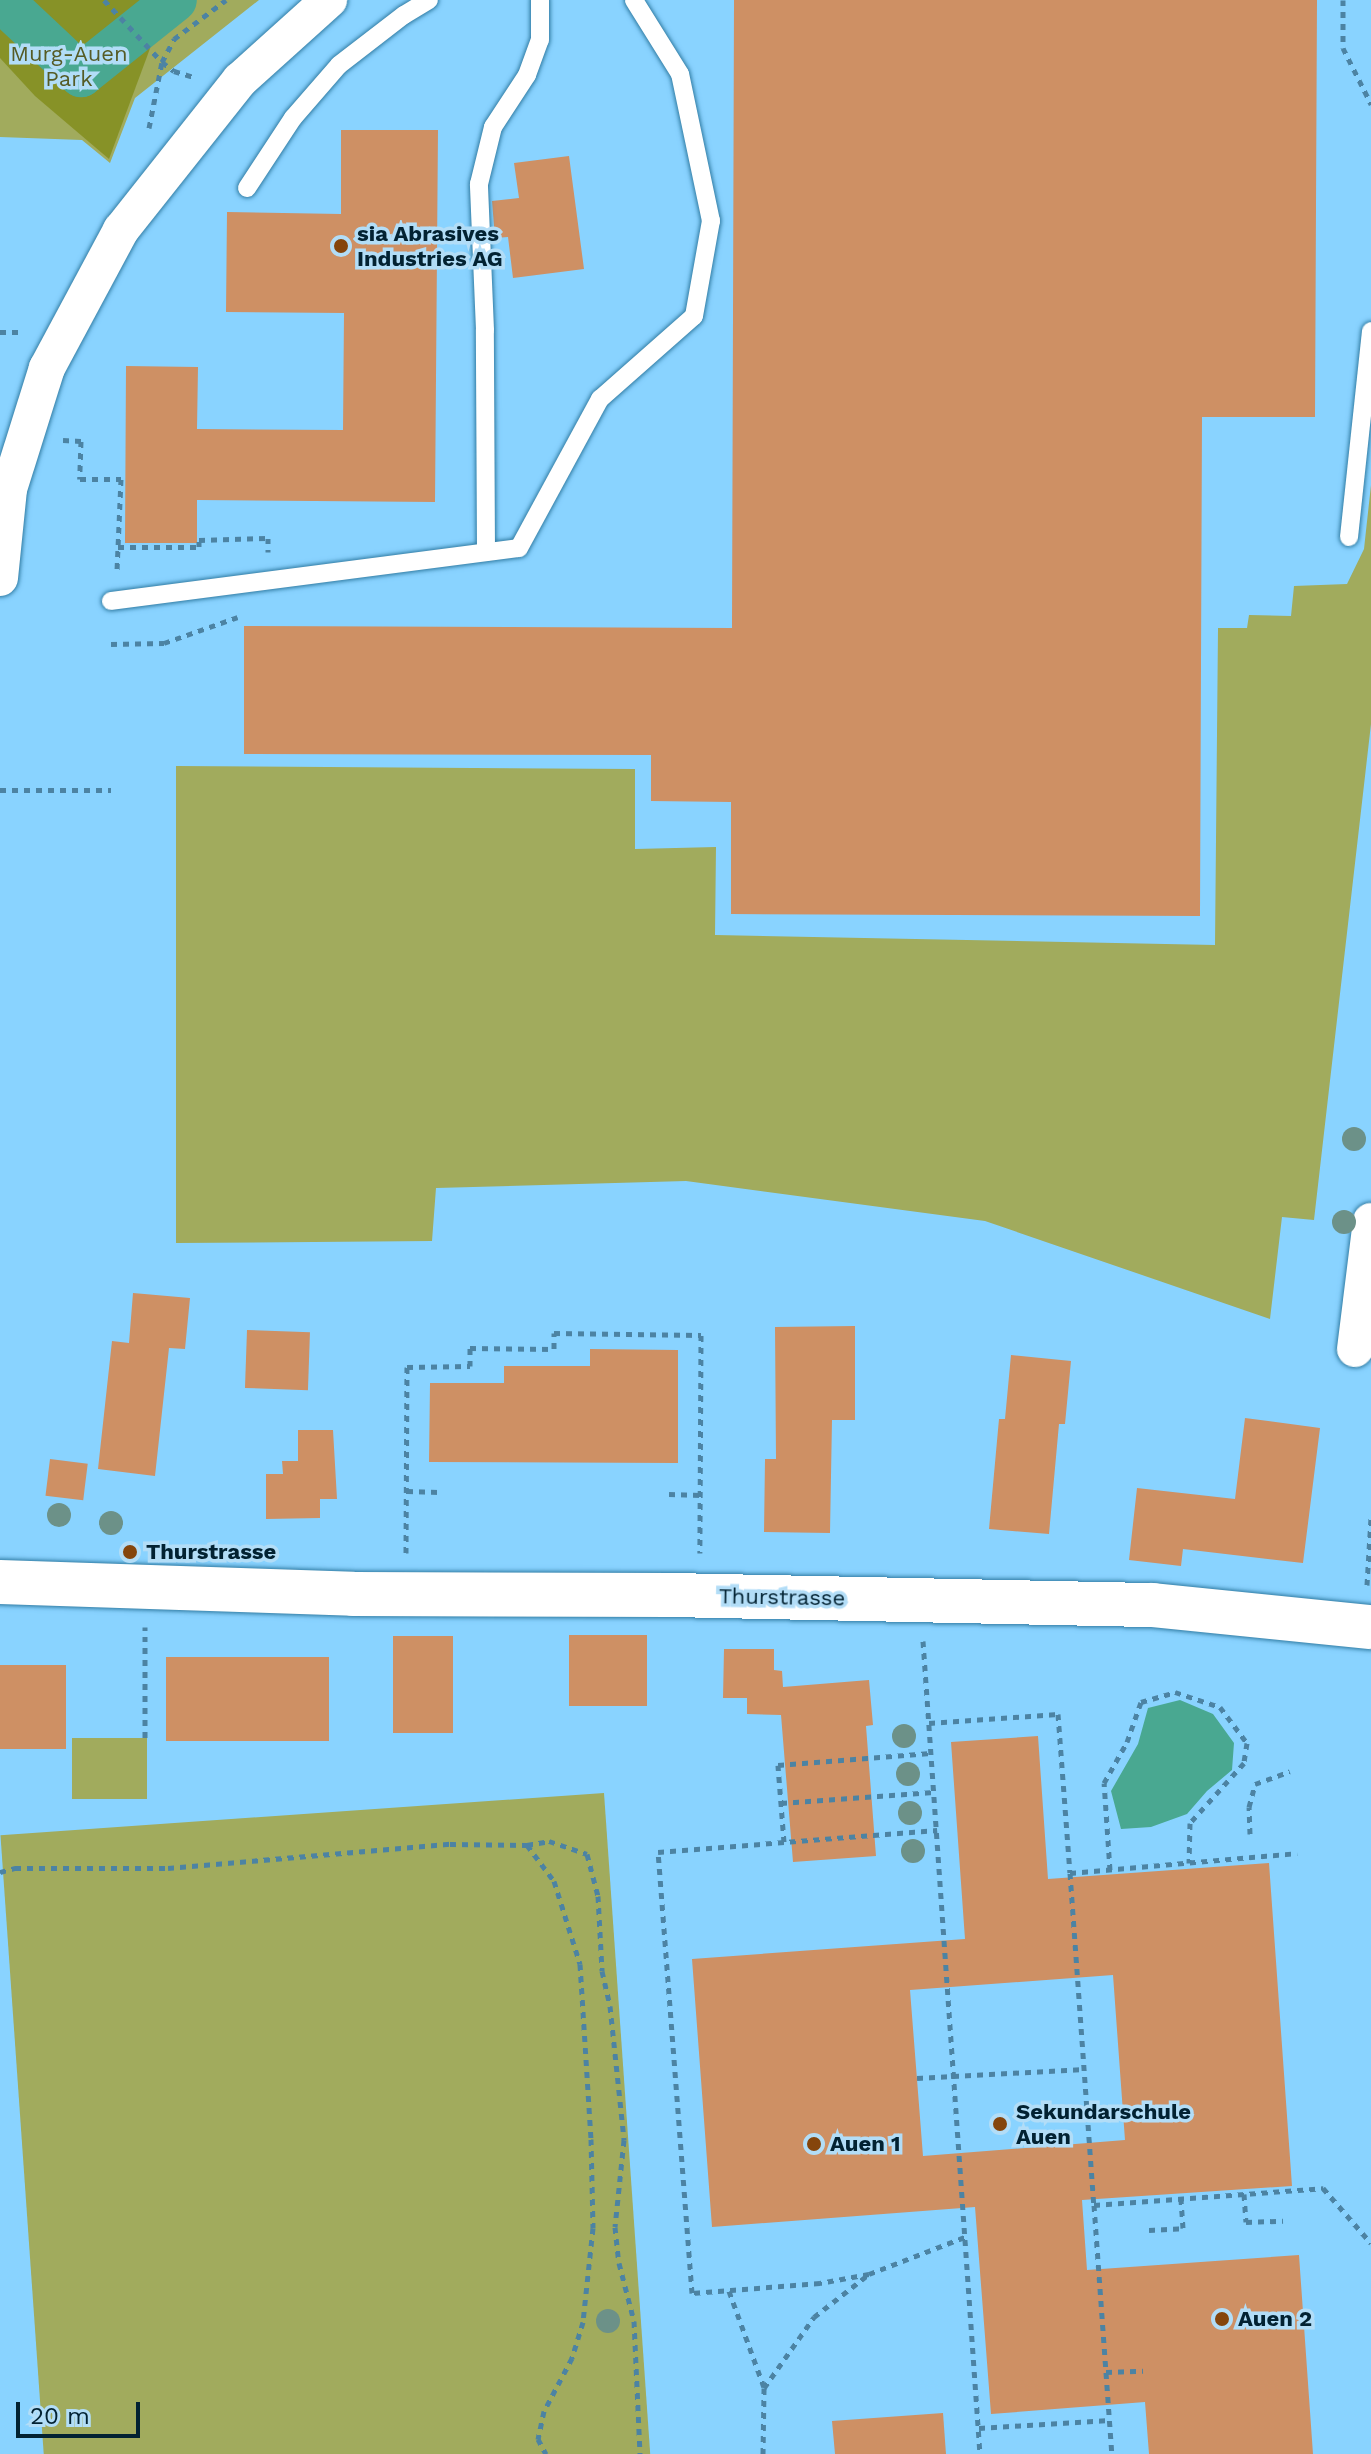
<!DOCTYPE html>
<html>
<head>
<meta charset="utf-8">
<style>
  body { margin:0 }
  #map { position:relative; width:1371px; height:2454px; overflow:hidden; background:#89d3ff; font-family:"Work Sans",sans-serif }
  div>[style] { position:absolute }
  .green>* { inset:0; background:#a1ab5d; transform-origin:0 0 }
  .forest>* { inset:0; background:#879227 }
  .water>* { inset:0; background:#49a891 }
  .canal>* { height:44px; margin:-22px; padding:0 22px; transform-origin:22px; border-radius:22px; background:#49a891 }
  .building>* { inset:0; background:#ce9064; transform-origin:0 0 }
  .path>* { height:5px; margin-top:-2.5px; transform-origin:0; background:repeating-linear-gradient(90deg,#4c83a3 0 6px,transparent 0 12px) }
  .roads { filter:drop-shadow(0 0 2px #327da5) drop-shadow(0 0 2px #327da5) }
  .service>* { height:18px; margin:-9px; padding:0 9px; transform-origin:9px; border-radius:9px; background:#fff }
  .minor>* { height:36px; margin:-18px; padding:0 18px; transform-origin:18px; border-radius:18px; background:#fff }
  .tertiary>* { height:44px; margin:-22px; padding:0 22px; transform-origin:22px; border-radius:22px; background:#fff }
  .trees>* { width:24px; height:24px; margin:-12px; border-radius:50%; background:#6c9188 }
  .dots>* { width:22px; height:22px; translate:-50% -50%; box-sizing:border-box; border:4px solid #b2ddf7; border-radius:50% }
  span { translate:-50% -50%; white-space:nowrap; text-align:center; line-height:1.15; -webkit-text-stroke:7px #b2ddf7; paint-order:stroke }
  .park-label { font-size:22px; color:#555b26 }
  .poi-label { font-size:22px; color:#022232; font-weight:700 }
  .left { translate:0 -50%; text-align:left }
  .street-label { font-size:22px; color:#022232 }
  .scale { position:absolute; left:16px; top:2402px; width:124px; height:36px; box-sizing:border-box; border:4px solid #022232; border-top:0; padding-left:10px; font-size:24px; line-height:28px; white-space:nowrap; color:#022232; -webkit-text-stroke:6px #b2ddf7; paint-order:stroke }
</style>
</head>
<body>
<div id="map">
  <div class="green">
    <i style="clip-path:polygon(0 0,259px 0,135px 98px,110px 163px,82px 140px,0 137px)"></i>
    <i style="clip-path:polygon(1371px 485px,1371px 724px,1314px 1220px,1282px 1217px,1270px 1319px,985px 1221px,686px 1181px,436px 1188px,432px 1241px,176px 1243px,176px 766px,635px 769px,635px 849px,716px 847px,715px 935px,1215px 945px,1218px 628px,1247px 628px,1249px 615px,1291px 616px,1294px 586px,1347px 584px,1364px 549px)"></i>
    <i style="left:147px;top:1738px;width:61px;height:75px;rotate:90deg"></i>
    <i style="left:604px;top:1793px;width:663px;height:605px;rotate:86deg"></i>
  </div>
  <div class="forest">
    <i style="clip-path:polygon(0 0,168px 0,109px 159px,35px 96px,0 58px)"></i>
  </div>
  <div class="water">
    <i style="clip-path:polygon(1180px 1700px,1213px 1714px,1234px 1743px,1232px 1770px,1207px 1791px,1187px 1814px,1151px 1827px,1121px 1829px,1111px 1791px,1138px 1744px,1148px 1708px)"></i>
  </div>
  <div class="canal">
    <i style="left:1px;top:0;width:110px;rotate:43.2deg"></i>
    <i style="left:81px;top:75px;width:120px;rotate:-38.6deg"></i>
  </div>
  <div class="building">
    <i style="clip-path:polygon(734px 0,1317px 0,1315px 417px,1202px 417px,1200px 916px,731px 914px,731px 802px,651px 801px,651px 755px,244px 754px,244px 626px,732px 628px)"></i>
    <i style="clip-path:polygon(341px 130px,438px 130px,435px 502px,197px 500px,197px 543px,125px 543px,126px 366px,198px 367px,197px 429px,343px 430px,344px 313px,226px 312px,227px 212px,341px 214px)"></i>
    <i style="clip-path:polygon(569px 156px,584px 269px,513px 278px,508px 237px,495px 238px,492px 201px,519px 198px,514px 163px)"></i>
    <i style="clip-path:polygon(133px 1293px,190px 1298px,185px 1349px,169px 1348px,155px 1476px,98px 1469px,112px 1341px,129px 1343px)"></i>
    <i style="clip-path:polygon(855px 1326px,855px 1420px,832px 1420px,830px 1533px,764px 1532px,765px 1459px,776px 1459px,775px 1327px)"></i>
    <i style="left:247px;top:1330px;width:63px;height:58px;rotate:2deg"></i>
    <i style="clip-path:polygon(590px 1349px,678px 1350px,678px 1463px,429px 1462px,430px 1383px,504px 1383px,504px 1366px,590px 1366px)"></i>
    <i style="clip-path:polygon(1011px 1355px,1071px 1361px,1065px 1424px,1059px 1424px,1049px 1534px,989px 1529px,999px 1419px,1005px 1419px)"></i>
    <i style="clip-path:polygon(1245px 1418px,1320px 1428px,1303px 1563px,1183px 1549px,1181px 1566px,1129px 1560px,1137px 1488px,1235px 1499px)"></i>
    <i style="clip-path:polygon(298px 1430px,333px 1430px,337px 1499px,320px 1499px,320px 1518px,266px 1519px,266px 1474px,283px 1474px,282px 1461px,298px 1461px)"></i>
    <i style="left:50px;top:1459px;width:38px;height:37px;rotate:7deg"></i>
    <i style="left:647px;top:1635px;width:71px;height:78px;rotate:90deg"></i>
    <i style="left:393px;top:1636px;width:60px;height:97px"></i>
    <i style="clip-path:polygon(724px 1649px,774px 1649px,774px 1670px,782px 1671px,783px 1687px,869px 1680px,873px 1725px,866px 1726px,876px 1856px,793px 1862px,781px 1715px,747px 1714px,747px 1698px,723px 1698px)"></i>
    <i style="left:166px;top:1657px;width:163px;height:84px"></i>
    <i style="left:0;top:1665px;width:66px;height:84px"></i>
    <i style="clip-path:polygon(evenodd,1038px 1736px,1048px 1879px,1269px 1863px,1292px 2186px,1082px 2200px,1087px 2270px,1299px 2255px,1313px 2454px,1149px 2454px,1145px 2402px,991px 2414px,975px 2207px,712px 2227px,692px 1959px,965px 1939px,951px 1742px,1038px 1736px,1113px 1975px,1125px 2140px,923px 2156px,910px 1990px,1113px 1975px)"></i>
    <i style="clip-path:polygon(943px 2413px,946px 2454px,835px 2454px,832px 2421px)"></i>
  </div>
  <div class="path">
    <i style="left:104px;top:0;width:85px;rotate:46.9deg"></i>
    <i style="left:1343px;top:0;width:48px;rotate:90deg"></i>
    <i style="left:1343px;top:48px;width:63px;rotate:63.4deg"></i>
    <i style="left:162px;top:62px;width:15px;rotate:37deg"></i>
    <i style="left:174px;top:71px;width:21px;rotate:17deg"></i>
    <i style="left:149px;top:128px;width:67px;rotate:-78.9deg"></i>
    <i style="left:162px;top:62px;width:26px;rotate:-62deg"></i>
    <i style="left:174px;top:39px;width:65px;rotate:-36.9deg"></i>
    <i style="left:0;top:332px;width:23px"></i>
    <i style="left:63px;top:440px;width:18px;rotate:3deg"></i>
    <i style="left:81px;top:441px;width:38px;rotate:92deg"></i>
    <i style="left:80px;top:479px;width:41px"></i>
    <i style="left:121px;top:479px;width:93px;rotate:92.5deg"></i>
    <i style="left:118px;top:547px;width:81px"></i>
    <i style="left:199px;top:547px;width:7px;rotate:-90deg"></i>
    <i style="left:199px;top:540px;width:69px;rotate:-1.7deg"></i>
    <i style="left:268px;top:538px;width:14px;rotate:90deg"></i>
    <i style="left:111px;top:644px;width:53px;rotate:-1.1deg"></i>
    <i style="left:164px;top:643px;width:78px;rotate:-19.4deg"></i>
    <i style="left:0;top:790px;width:111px"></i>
    <i style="left:407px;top:1491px;width:32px;rotate:2deg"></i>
    <i style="left:669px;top:1494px;width:32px;rotate:2deg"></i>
    <i style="left:406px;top:1553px;width:186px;rotate:-89.7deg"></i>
    <i style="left:407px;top:1367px;width:63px;rotate:-0.9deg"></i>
    <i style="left:470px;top:1366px;width:18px;rotate:-90deg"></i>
    <i style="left:470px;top:1348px;width:84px;rotate:0.7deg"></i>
    <i style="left:554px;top:1349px;width:16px;rotate:-90deg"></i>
    <i style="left:554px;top:1333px;width:147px;rotate:0.8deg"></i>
    <i style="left:701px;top:1335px;width:218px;rotate:90.3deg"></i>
    <i style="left:1367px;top:1585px;width:68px;rotate:-86.6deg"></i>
    <i style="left:923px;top:1641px;width:815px;rotate:85.99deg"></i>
    <i style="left:929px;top:1723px;width:129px;rotate:-4deg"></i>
    <i style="left:1058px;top:1714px;width:159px;rotate:85.7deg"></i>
    <i style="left:1070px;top:1873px;width:228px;rotate:-5deg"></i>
    <i style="left:145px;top:1738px;width:111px;rotate:-90deg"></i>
    <i style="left:781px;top:1803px;width:153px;rotate:-4.1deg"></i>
    <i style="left:1250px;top:1834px;width:27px;rotate:-92deg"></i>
    <i style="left:1249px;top:1807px;width:24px;rotate:-75deg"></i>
    <i style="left:1255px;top:1784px;width:37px;rotate:-20deg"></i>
    <i style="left:784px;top:1842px;width:77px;rotate:-94.5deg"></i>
    <i style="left:778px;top:1765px;width:153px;rotate:-4.5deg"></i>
    <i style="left:527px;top:1845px;width:22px;rotate:-10deg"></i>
    <i style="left:549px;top:1841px;width:40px;rotate:18.9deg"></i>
    <i style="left:587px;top:1854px;width:43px;rotate:75.3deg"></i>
    <i style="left:598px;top:1896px;width:75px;rotate:86.9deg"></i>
    <i style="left:602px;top:1971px;width:36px;rotate:77deg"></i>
    <i style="left:610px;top:2006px;width:135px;rotate:84deg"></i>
    <i style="left:624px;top:2140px;width:87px;rotate:95.9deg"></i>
    <i style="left:615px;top:2227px;width:36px;rotate:84deg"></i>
    <i style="left:619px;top:2263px;width:60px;rotate:75.5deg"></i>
    <i style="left:634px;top:2321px;width:133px;rotate:87.4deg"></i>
    <i style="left:1110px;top:1870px;width:87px;rotate:-93.9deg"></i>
    <i style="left:1104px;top:1783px;width:47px;rotate:-60.7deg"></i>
    <i style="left:1127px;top:1742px;width:42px;rotate:-70.7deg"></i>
    <i style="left:1141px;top:1702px;width:35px;rotate:-16deg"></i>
    <i style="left:1175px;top:1692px;width:47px;rotate:18.4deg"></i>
    <i style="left:1220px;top:1707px;width:45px;rotate:53.1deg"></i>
    <i style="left:1247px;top:1743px;width:20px;rotate:99deg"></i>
    <i style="left:1244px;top:1763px;width:81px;rotate:132deg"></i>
    <i style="left:1190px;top:1823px;width:40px;rotate:91.4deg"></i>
    <i style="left:0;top:1872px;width:16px;rotate:-15deg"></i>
    <i style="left:15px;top:1868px;width:153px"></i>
    <i style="left:168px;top:1868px;width:283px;rotate:-4.9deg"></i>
    <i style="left:450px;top:1844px;width:77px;rotate:0.7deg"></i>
    <i style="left:527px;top:1845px;width:45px;rotate:53.1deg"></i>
    <i style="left:554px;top:1881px;width:87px;rotate:72.6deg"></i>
    <i style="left:580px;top:1964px;width:175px;rotate:86.4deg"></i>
    <i style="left:591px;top:2139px;width:89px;rotate:88.7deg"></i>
    <i style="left:593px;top:2228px;width:95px;rotate:96.1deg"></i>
    <i style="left:583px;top:2322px;width:38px;rotate:107deg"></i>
    <i style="left:572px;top:2358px;width:60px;rotate:117.8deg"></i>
    <i style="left:544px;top:2411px;width:29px;rotate:102deg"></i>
    <i style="left:538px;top:2439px;width:17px;rotate:62deg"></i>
    <i style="left:1070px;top:1873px;width:333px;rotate:85.9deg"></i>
    <i style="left:1094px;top:2205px;width:230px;rotate:-4.2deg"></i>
    <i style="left:1323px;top:2188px;width:73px;rotate:48.9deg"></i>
    <i style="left:917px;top:2078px;width:168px;rotate:-3.1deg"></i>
    <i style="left:1244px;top:2194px;width:28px;rotate:86deg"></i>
    <i style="left:1246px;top:2222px;width:37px;rotate:-2deg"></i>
    <i style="left:1094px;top:2205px;width:250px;rotate:85.9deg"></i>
    <i style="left:1149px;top:2230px;width:34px;rotate:-3deg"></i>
    <i style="left:1183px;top:2228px;width:30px;rotate:-94deg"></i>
    <i style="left:869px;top:2274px;width:50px;rotate:169.6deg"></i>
    <i style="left:820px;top:2283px;width:128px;rotate:175.5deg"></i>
    <i style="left:692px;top:2293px;width:442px;rotate:-94.4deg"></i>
    <i style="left:658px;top:1852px;width:280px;rotate:-4.5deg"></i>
    <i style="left:729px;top:2291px;width:102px;rotate:70deg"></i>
    <i style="left:1106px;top:2372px;width:37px;rotate:-2deg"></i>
    <i style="left:979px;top:2428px;width:131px;rotate:-3.5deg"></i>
    <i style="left:763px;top:2454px;width:66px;rotate:-89.1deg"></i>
    <i style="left:764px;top:2388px;width:87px;rotate:-54.8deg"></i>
    <i style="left:814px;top:2317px;width:70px;rotate:-38deg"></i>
    <i style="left:869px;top:2274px;width:103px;rotate:-21.1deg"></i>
  </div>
  <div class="roads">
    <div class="service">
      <i style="left:247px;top:188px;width:84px;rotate:-56.7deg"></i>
      <i style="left:293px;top:118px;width:70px;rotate:-49deg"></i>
      <i style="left:339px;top:65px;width:82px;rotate:-37.6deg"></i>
      <i style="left:404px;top:15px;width:29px;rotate:-31deg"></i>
      <i style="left:1349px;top:537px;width:207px;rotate:-83.9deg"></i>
      <i style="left:486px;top:552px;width:222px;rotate:-90.3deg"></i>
      <i style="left:485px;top:330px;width:146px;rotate:-92.4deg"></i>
      <i style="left:479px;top:184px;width:59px;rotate:-76.2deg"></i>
      <i style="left:493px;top:127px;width:62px;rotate:-56.8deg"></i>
      <i style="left:527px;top:75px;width:37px;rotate:-70deg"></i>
      <i style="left:540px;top:40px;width:40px;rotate:-90deg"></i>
      <i style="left:111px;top:601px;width:411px;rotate:-7.4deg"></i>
      <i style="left:519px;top:548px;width:170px;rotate:-61.5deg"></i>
      <i style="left:600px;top:399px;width:125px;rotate:-41.4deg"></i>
      <i style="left:694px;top:316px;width:97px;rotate:-79.9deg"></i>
      <i style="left:711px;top:221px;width:150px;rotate:-101.9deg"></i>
      <i style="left:680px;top:74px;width:87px;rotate:-121.9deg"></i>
    </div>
    <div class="minor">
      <i style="left:0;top:578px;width:89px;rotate:-84.2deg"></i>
      <i style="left:9px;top:489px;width:127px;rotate:-72.6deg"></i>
      <i style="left:47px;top:368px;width:157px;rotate:-61.8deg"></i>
      <i style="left:121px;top:230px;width:191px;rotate:-51.6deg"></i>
      <i style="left:240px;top:80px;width:120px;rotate:-42deg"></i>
      <i style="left:1355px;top:1349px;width:129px;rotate:-82.9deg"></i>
    </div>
    <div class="tertiary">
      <i style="left:0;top:1582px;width:353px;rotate:1.9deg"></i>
      <i style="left:353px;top:1594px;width:318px;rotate:0.2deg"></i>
      <i style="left:671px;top:1595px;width:482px;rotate:1.2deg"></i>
      <i style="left:1153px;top:1605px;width:219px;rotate:5.8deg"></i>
    </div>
  </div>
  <div class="trees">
    <i style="left:1354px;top:1139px"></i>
    <i style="left:1344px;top:1222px"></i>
    <i style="left:59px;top:1515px"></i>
    <i style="left:111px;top:1523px"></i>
    <i style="left:904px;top:1736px"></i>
    <i style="left:908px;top:1774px"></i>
    <i style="left:910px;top:1813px"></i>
    <i style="left:913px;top:1851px"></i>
    <i style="left:608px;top:2321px"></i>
  </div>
  <div class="dots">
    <i style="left:341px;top:246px;background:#85450c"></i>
    <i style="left:130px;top:1552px;background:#85450c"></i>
    <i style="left:1000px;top:2124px;background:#85450c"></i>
    <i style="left:814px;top:2144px;background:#85450c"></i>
    <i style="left:1222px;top:2319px;background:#85450c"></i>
  </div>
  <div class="park-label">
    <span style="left:69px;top:66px">Murg-Auen<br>Park</span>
  </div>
  <div class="poi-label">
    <span class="left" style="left:357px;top:246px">sia Abrasives<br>Industries AG</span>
    <span class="left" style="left:146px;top:1552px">Thurstrasse</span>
    <span class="left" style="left:1016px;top:2124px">Sekundarschule<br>Auen</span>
    <span class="left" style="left:830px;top:2144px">Auen 1</span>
    <span class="left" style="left:1238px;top:2319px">Auen 2</span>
  </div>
  <div class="street-label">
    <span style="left:782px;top:1597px;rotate:1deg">Thurstrasse</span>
  </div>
  <div class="scale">20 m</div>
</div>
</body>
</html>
